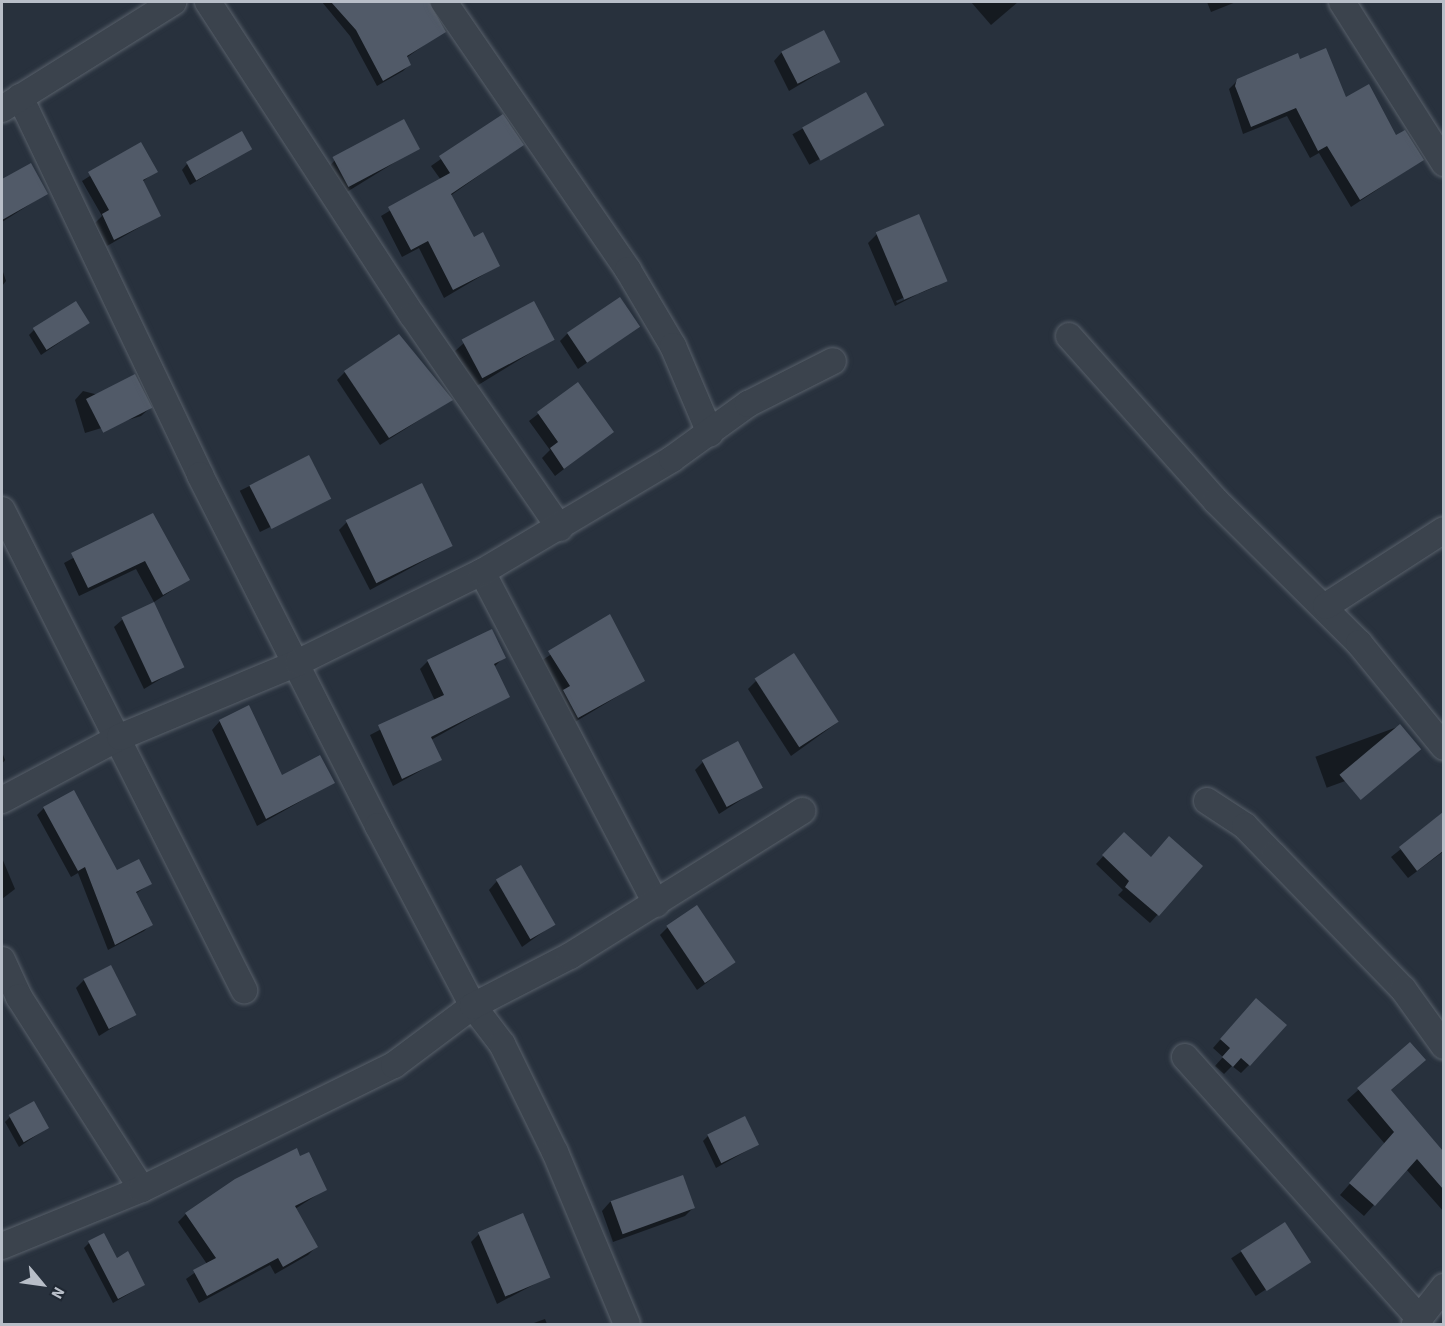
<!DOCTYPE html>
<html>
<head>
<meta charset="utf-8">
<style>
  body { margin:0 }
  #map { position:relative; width:1445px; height:1326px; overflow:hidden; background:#28313d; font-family:"Source Sans 3",sans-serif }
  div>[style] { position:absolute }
  .shadow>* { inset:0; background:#0007; transform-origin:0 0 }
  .building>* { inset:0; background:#515a68; transform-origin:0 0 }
  .roads { filter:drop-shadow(0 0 2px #59616b) drop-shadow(0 0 2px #59616b) }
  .minor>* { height:26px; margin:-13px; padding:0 13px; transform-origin:13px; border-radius:13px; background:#3b434d }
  span { translate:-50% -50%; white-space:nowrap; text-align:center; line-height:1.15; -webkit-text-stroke:4.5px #202833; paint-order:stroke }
  .frame { position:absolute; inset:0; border:3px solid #b8bec8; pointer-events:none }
  .north { position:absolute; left:12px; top:1254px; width:60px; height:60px; -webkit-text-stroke:4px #202833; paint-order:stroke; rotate:119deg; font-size:16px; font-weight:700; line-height:24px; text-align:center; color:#b8bec8 }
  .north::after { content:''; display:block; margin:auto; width:21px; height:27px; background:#b8bec8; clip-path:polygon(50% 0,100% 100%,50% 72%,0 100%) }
</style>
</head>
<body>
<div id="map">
  <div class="shadow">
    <i style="clip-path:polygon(322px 2px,407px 2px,411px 8px,428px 2px,444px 31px,406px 58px,409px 65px,403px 71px,377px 86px,350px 36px)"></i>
    <i style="clip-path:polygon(971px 2px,1018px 2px,991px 25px)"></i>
    <i style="clip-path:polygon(1207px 2px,1236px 2px,1211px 12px)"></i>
    <i style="clip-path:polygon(782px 52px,838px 62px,789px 91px,774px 61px)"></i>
    <i style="clip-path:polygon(1300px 61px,1345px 99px,1422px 160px,1351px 207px,1319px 153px,1310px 158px,1287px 116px,1243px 134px,1229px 89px,1238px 80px)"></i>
    <i style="left:865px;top:94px;width:35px;height:83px;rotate:61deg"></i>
    <i style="clip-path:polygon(502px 116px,522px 145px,450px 196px,473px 239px,498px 266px,444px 298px,419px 248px,402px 257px,381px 216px,441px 180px,431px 166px)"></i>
    <i style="clip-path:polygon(140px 144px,156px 171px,142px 182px,159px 216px,107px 246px,95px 223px,102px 216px,82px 181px)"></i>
    <i style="clip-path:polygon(418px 148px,342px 195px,327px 169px,335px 160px)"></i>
    <i style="clip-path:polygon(250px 149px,190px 185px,182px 170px,187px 164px)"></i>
    <i style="clip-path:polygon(30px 165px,46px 194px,2px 222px,2px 181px)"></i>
    <i style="clip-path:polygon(evenodd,877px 234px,945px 280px,895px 306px,868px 243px,877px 234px,937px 283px,937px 286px,897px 303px,896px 301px,937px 283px)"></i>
    <i style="clip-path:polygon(2px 269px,6px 281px,2px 286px)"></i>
    <i style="clip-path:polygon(88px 323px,41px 355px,29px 335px,34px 330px)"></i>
    <i style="clip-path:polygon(638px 326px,578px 369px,560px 341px,568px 333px)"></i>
    <i style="clip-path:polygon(553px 339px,475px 387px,455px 351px,464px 343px)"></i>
    <i style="clip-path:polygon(345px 372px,451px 400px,380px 445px,337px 380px)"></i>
    <i style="clip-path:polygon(577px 384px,612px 432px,555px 476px,542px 458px,550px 450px,529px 421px)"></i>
    <i style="clip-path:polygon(83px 391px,150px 408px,141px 416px,85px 433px,75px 400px)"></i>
    <i style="left:309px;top:457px;width:46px;height:77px;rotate:64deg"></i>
    <i style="clip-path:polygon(152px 515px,188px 580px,154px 602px,136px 569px,79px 596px,64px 563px)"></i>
    <i style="clip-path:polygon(347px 522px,451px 546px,370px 590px,339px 530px)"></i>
    <i style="clip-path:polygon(609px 616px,643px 681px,570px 725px,556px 700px,561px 694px,541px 661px)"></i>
    <i style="clip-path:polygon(123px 619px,182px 666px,144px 689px,114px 627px)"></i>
    <i style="clip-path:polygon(504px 657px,494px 667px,509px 696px,431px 740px,440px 760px,393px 786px,370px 735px,435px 701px,420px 669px,428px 661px)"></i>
    <i style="clip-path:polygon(756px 681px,838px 722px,791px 756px,748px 689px)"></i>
    <i style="clip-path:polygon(220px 721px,281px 777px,333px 783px,257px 826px,212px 730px)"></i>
    <i style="left:1400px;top:726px;width:33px;height:90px;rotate:70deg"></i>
    <i style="clip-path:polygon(2px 752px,5px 760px,2px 764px)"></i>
    <i style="clip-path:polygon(703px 762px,761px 787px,719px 814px,695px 770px)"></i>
    <i style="clip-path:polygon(44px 808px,117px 872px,150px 884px,135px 894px,151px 924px,144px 931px,108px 950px,78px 873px,71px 877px,37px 815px)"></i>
    <i style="clip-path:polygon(1444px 814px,1444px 851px,1408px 878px,1391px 857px)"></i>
    <i style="clip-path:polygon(1124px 834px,1150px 858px,1201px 866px,1150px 923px,1118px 895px,1123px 890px,1096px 864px)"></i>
    <i style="clip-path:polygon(2px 858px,15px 889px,2px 899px)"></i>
    <i style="clip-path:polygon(497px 881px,554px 924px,522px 947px,489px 890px)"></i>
    <i style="clip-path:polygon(668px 927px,734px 962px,697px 990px,660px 935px)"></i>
    <i style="clip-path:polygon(84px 980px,134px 1014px,99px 1036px,76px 988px)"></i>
    <i style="clip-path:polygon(1248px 1008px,1249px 1065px,1241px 1073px,1232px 1066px,1224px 1074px,1215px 1066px,1223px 1057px,1213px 1048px)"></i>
    <i style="clip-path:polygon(1410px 1044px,1413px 1071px,1390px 1091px,1444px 1153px,1444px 1212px,1406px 1169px,1364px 1216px,1340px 1195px,1385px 1144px,1347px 1100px)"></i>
    <i style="clip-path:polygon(10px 1117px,47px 1128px,19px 1147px,5px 1122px)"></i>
    <i style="clip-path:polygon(708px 1136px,757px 1145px,716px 1168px,703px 1141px)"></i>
    <i style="clip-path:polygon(682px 1176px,693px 1208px,685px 1216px,613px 1242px,602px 1211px,610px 1202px)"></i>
    <i style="clip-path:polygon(326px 1189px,295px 1209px,316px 1247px,308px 1255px,275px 1274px,270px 1265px,199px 1303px,186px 1279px,207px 1264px,178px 1222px,186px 1214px)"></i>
    <i style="left:1284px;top:1224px;width:45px;height:63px;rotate:57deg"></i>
    <i style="clip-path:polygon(479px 1234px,548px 1277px,497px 1304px,471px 1242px)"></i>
    <i style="clip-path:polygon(89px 1243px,116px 1260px,144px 1285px,113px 1303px,84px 1248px)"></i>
    <i style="clip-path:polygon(545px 1319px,547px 1324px,531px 1324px)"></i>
  </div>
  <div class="building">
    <i style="clip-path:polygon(331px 2px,429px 2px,446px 32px,407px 56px,411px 65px,383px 81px,356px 30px)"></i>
    <i style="left:824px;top:30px;width:36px;height:48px;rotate:63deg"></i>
    <i style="clip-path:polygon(1326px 48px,1346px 97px,1369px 84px,1396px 135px,1405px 130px,1424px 160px,1360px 200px,1327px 146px,1318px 151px,1296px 108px,1251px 127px,1235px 86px,1237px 79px,1298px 53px,1300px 59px)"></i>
    <i style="left:866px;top:92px;width:38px;height:73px;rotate:61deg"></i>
    <i style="clip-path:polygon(503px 114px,524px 145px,451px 194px,474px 237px,483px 232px,500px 266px,453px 290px,428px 241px,411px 250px,388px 207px,450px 173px,439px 156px)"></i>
    <i style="left:404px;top:119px;width:34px;height:81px;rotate:62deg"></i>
    <i style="left:242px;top:131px;width:21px;height:64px;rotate:61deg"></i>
    <i style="clip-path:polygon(141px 142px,158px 172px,143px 180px,161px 216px,114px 240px,102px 214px,109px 210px,88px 172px)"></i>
    <i style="clip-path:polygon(31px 163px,48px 194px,2px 220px,2px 179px)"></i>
    <i style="left:919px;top:214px;width:73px;height:47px;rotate:67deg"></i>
    <i style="left:620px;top:297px;width:36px;height:64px;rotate:56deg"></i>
    <i style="left:76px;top:301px;width:26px;height:51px;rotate:58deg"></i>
    <i style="left:534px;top:301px;width:44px;height:82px;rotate:62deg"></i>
    <i style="clip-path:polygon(399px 334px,453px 400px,389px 438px,344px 371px)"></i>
    <i style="left:135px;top:374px;width:38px;height:55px;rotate:63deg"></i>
    <i style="clip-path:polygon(578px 382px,614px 432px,564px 469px,550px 448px,558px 442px,537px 412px)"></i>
    <i style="left:309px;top:455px;width:49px;height:67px;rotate:63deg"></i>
    <i style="left:422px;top:483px;width:70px;height:85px;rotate:64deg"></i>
    <i style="clip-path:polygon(153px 513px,190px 580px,163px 595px,145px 561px,88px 588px,71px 553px)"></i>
    <i style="left:154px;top:602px;width:72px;height:36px;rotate:65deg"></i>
    <i style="clip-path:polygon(610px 614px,645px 681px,578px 718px,563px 690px,570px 686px,548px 651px)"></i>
    <i style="clip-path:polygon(492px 629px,506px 658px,494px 664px,510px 697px,431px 737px,442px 760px,402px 779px,378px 725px,444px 695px,427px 660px)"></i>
    <i style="left:794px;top:653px;width:82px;height:47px;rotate:57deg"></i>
    <i style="clip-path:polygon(249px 705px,282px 775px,320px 755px,335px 783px,266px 819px,219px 720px)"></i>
    <i style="left:1400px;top:724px;width:33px;height:79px;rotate:50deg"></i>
    <i style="left:738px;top:741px;width:53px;height:41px;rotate:62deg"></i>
    <i style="clip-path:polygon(74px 790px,117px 870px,139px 859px,152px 884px,136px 892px,153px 925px,115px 945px,85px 867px,78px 871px,43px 807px)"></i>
    <i style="clip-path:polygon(1443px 812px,1443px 851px,1417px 871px,1399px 847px)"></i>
    <i style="clip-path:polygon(1124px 832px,1151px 857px,1169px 836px,1203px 866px,1159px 916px,1125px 887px,1129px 881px,1102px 855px)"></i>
    <i style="left:521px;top:865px;width:69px;height:29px;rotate:60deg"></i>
    <i style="left:697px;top:905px;width:69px;height:37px;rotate:56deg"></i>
    <i style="left:111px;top:965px;width:56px;height:31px;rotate:63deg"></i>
    <i style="clip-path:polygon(1256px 998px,1287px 1025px,1250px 1066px,1241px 1058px,1233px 1067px,1222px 1057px,1230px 1048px,1220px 1039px)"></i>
    <i style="clip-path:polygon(1410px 1042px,1426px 1060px,1391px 1090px,1443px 1151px,1443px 1189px,1417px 1159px,1375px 1206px,1349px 1183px,1394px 1132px,1357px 1088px)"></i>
    <i style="left:34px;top:1101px;width:31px;height:29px;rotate:61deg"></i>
    <i style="left:745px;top:1116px;width:32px;height:42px;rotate:64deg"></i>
    <i style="clip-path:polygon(297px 1148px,300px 1156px,309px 1152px,327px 1190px,295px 1206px,318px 1247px,283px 1267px,278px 1258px,207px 1296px,193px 1270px,216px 1258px,185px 1213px,235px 1179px)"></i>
    <i style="left:683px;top:1175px;width:35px;height:77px;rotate:70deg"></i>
    <i style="left:523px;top:1213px;width:70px;height:49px;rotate:67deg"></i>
    <i style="left:1285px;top:1222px;width:48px;height:53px;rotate:57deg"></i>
    <i style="clip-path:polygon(104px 1233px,117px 1258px,128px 1251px,145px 1285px,118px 1299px,88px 1241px)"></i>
  </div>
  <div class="roads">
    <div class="minor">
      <i style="left:208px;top:2px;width:375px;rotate:56.9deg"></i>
      <i style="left:413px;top:316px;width:258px;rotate:55.3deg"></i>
      <i style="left:444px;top:2px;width:325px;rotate:55.5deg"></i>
      <i style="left:628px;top:270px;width:88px;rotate:59.4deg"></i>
      <i style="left:673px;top:346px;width:95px;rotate:67deg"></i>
      <i style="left:1342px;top:2px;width:191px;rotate:57.6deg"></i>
      <i style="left:20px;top:97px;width:419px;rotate:64.5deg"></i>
      <i style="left:200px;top:475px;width:394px;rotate:63.1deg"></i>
      <i style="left:378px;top:826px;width:204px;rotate:62.2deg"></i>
      <i style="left:473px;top:1006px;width:48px;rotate:52.7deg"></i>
      <i style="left:502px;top:1044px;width:120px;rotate:63.9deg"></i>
      <i style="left:555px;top:1152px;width:186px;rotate:67.3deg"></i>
      <i style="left:2px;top:109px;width:202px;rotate:-32deg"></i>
      <i style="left:1069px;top:336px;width:221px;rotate:48.3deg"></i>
      <i style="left:1216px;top:501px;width:202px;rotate:44.8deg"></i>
      <i style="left:1359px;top:643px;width:134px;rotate:50.7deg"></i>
      <i style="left:2px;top:510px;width:538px;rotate:63.24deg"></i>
      <i style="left:482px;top:572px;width:375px;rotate:62.3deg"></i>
      <i style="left:1326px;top:606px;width:140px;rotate:-32.8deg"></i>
      <i style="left:2px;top:800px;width:134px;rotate:-28.1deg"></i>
      <i style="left:120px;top:737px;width:194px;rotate:-22.7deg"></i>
      <i style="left:299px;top:662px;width:204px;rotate:-26.2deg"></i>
      <i style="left:482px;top:572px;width:221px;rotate:-30.7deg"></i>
      <i style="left:672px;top:459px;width:94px;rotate:-35.9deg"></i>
      <i style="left:748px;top:404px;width:95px;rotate:-26.8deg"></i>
      <i style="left:1207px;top:801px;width:45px;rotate:33.3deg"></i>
      <i style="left:1245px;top:826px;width:42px;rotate:46deg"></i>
      <i style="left:1274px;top:856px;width:185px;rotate:45.9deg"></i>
      <i style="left:1403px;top:989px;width:70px;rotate:54.3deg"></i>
      <i style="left:2px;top:960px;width:41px;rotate:65.3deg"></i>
      <i style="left:19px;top:997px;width:228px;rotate:57.4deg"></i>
      <i style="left:1185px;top:1057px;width:352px;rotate:48.1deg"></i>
      <i style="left:2px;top:1246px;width:151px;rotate:-22.2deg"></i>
      <i style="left:142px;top:1189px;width:281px;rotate:-26.2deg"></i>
      <i style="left:394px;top:1065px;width:99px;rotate:-36.8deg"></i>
      <i style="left:473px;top:1006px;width:109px;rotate:-27.3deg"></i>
      <i style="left:570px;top:956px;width:274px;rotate:-32deg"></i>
      <i style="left:1415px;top:1324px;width:47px;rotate:-51.9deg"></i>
    </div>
  </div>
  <div class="frame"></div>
  <div class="north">N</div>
</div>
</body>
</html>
